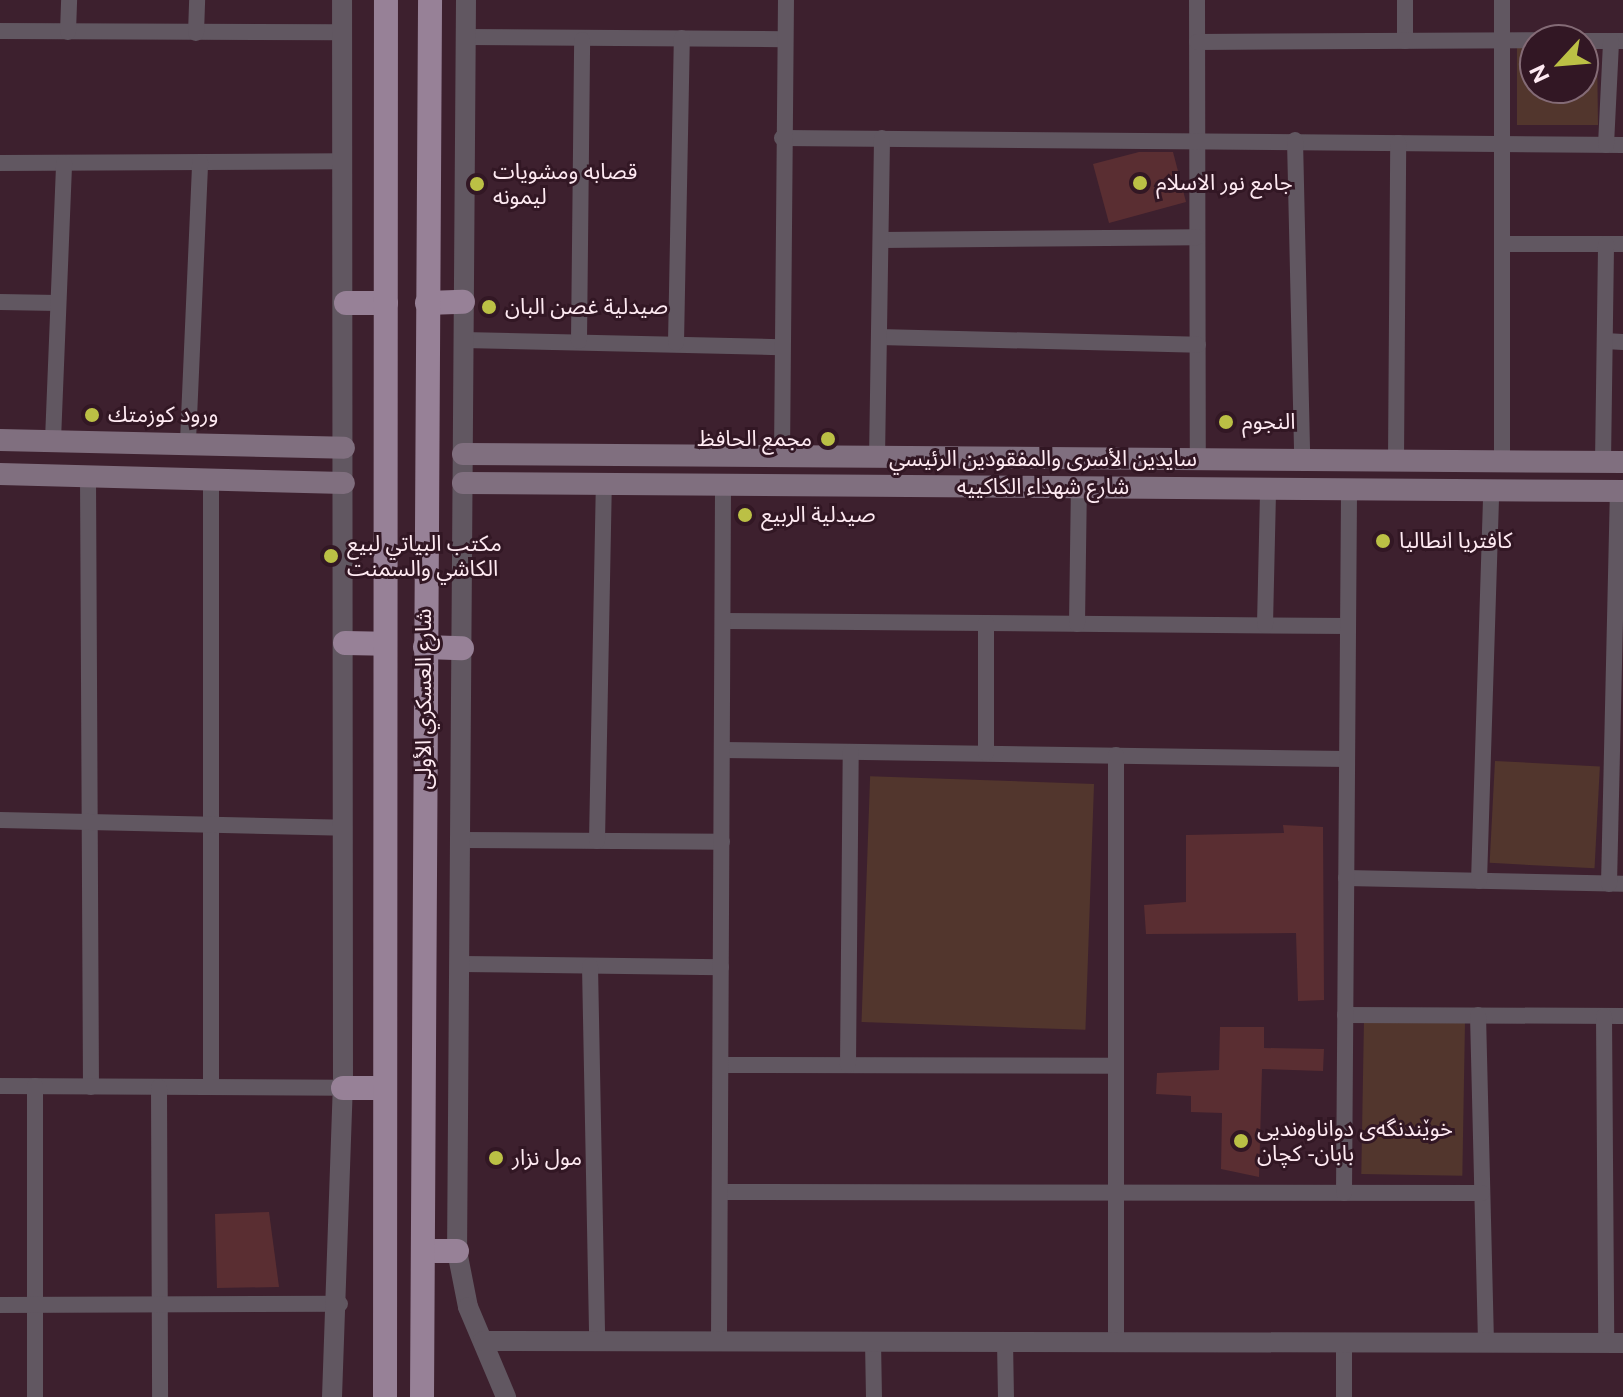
<!DOCTYPE html>
<html>
<head>
<meta charset="utf-8">
<style>
  body { margin:0 }
  #map { position:relative; width:1623px; height:1397px; overflow:hidden; background:#3d202e; font-family:"Public Sans","Noto Sans Arabic",sans-serif }
  div>[style] { position:absolute }
  .green>* { inset:0; background:#52362d; transform-origin:0 0 }
  .building>* { inset:0; background:#5a2e32 }
  .minor>* { height:16px; margin:-8px; padding:0 8px; transform-origin:8px; border-radius:8px; background:#615761 }
  .tertiary>* { height:20px; margin:-10px; padding:0 10px; transform-origin:10px; border-radius:10px; background:#615761 }
  .secondary>* { height:22px; margin:-11px; padding:0 11px; transform-origin:11px; border-radius:11px; background:#806f7f }
  .primary>* { height:24px; margin:-12px; padding:0 12px; transform-origin:12px; border-radius:12px; background:#978197 }
  .dots>* { width:22px; height:22px; translate:-50% -50%; box-sizing:border-box; border:4px solid #321724; border-radius:50% }
  span { translate:-50% -50%; white-space:nowrap; text-align:center; line-height:1.15; -webkit-text-stroke:6px #321724; paint-order:stroke }
  .poi-label { font-size:22px; color:#feeaf2 }
  .left { translate:0 -50%; text-align:left }
  .right { translate:-100% -50%; text-align:right }
  .street-label { font-size:22px; color:#feeaf2 }
  .north { position:absolute; left:1519px; top:24px; width:80px; height:80px; box-sizing:border-box; background:#321724; border:2px solid #846b76; border-radius:50%; rotate:244deg; font-size:22px; font-weight:700; line-height:32px; text-align:center; color:#feeaf2 }
  .north::after { content:''; display:block; margin:auto; width:28px; height:36px; background:#bbc045; clip-path:polygon(50% 0,100% 100%,50% 72%,0 100%) }
</style>
</head>
<body>
<div id="map">
  <div class="green">
    <i style="clip-path:polygon(1517px 47px,1535px 47px,1535px 88px,1583px 88px,1583px 47px,1597px 47px,1598px 125px,1517px 125px)"></i>
    <i style="left:1495px;top:761px;width:105px;height:102px;rotate:3deg"></i>
    <i style="left:1094px;top:784px;width:246px;height:224px;rotate:92deg"></i>
    <i style="left:1364px;top:1020px;width:101px;height:154px;rotate:1deg"></i>
  </div>
  <div class="building">
    <i style="clip-path:polygon(1139px 152px,1173px 152px,1186px 202px,1109px 223px,1093px 164px)"></i>
    <i style="clip-path:polygon(1283px 825px,1323px 827px,1324px 1000px,1298px 1001px,1296px 933px,1146px 934px,1144px 905px,1186px 902px,1186px 835px,1284px 833px)"></i>
    <i style="clip-path:polygon(1220px 1027px,1264px 1027px,1264px 1048px,1324px 1049px,1323px 1071px,1262px 1069px,1259px 1177px,1221px 1169px,1222px 1113px,1191px 1112px,1191px 1096px,1156px 1094px,1157px 1073px,1219px 1070px)"></i>
    <i style="clip-path:polygon(269px 1212px,279px 1287px,217px 1288px,215px 1214px)"></i>
  </div>
  <div class="minor">
    <i style="left:1197px;top:0;width:460px;rotate:89.9deg"></i>
    <i style="left:0;top:31px;width:342px;rotate:0.2deg"></i>
    <i style="left:68px;top:32px;width:32px;rotate:-88deg"></i>
    <i style="left:196px;top:33px;width:33px;rotate:-88deg"></i>
    <i style="left:466px;top:37px;width:317px;rotate:0.4deg"></i>
    <i style="left:1405px;top:41px;width:41px;rotate:-90deg"></i>
    <i style="left:1583px;top:41px;width:40px"></i>
    <i style="left:1197px;top:42px;width:338px;rotate:-0.3deg"></i>
    <i style="left:782px;top:138px;width:841px;rotate:0.48deg"></i>
    <i style="left:1295px;top:140px;width:320px;rotate:88.7deg"></i>
    <i style="left:1606px;top:145px;width:104px;rotate:-87.2deg"></i>
    <i style="left:0;top:163px;width:343px;rotate:-0.3deg"></i>
    <i style="left:881px;top:240px;width:316px;rotate:-0.5deg"></i>
    <i style="left:1502px;top:244px;width:121px"></i>
    <i style="left:0;top:302px;width:58px;rotate:1deg"></i>
    <i style="left:879px;top:337px;width:319px;rotate:1.4deg"></i>
    <i style="left:463px;top:340px;width:317px;rotate:1.3deg"></i>
    <i style="left:579px;top:341px;width:301px;rotate:-89.4deg"></i>
    <i style="left:1605px;top:341px;width:18px;rotate:3deg"></i>
    <i style="left:676px;top:343px;width:305px;rotate:-88.9deg"></i>
    <i style="left:53px;top:440px;width:277px;rotate:-87.7deg"></i>
    <i style="left:188px;top:441px;width:279px;rotate:-87.5deg"></i>
    <i style="left:782px;top:457px;width:457px;rotate:-89.5deg"></i>
    <i style="left:877px;top:458px;width:320px;rotate:-89.1deg"></i>
    <i style="left:1396px;top:461px;width:318px;rotate:-89.6deg"></i>
    <i style="left:1502px;top:462px;width:462px;rotate:-90deg"></i>
    <i style="left:1603px;top:462px;width:218px;rotate:-89.2deg"></i>
    <i style="left:88px;top:476px;width:611px;rotate:89.72deg"></i>
    <i style="left:211px;top:478px;width:609px;rotate:90deg"></i>
    <i style="left:723px;top:621px;width:625px;rotate:0.46deg"></i>
    <i style="left:1077px;top:624px;width:137px;rotate:-89.2deg"></i>
    <i style="left:1265px;top:625px;width:136px;rotate:-88.7deg"></i>
    <i style="left:722px;top:750px;width:625px;rotate:0.83deg"></i>
    <i style="left:986px;top:753px;width:130px;rotate:-90deg"></i>
    <i style="left:0;top:820px;width:344px;rotate:1.3deg"></i>
    <i style="left:463px;top:840px;width:259px;rotate:0.4deg"></i>
    <i style="left:597px;top:841px;width:357px;rotate:-88.9deg"></i>
    <i style="left:1346px;top:878px;width:277px;rotate:1.2deg"></i>
    <i style="left:1479px;top:881px;width:391px;rotate:-88.2deg"></i>
    <i style="left:1609px;top:884px;width:393px;rotate:-88.7deg"></i>
    <i style="left:461px;top:964px;width:260px;rotate:0.7deg"></i>
    <i style="left:590px;top:966px;width:374px;rotate:88.9deg"></i>
    <i style="left:1345px;top:1015px;width:278px;rotate:0.2deg"></i>
    <i style="left:1478px;top:1015px;width:328px;rotate:88.6deg"></i>
    <i style="left:1604px;top:1016px;width:327px;rotate:89.6deg"></i>
    <i style="left:721px;top:1065px;width:395px;rotate:0.1deg"></i>
    <i style="left:848px;top:1065px;width:313px;rotate:-89.5deg"></i>
    <i style="left:0;top:1086px;width:343px;rotate:0.3deg"></i>
    <i style="left:35px;top:1086px;width:311px;rotate:90deg"></i>
    <i style="left:159px;top:1087px;width:310px;rotate:89.8deg"></i>
    <i style="left:720px;top:1192px;width:762px;rotate:0.08deg"></i>
    <i style="left:1344px;top:1193px;width:704px;rotate:-89.59deg"></i>
    <i style="left:0;top:1305px;width:340px;rotate:-0.2deg"></i>
    <i style="left:719px;top:1340px;width:855px;rotate:-89.73deg"></i>
    <i style="left:873px;top:1341px;width:56px;rotate:89deg"></i>
    <i style="left:1005px;top:1341px;width:56px;rotate:89deg"></i>
    <i style="left:1116px;top:1342px;width:587px;rotate:-90deg"></i>
    <i style="left:1344px;top:1342px;width:55px;rotate:90deg"></i>
  </div>
  <div class="tertiary">
    <i style="left:466px;top:0;width:1251px;rotate:90.41deg"></i>
    <i style="left:457px;top:1251px;width:57px;rotate:78.9deg"></i>
    <i style="left:468px;top:1307px;width:98px;rotate:67.1deg"></i>
    <i style="left:483px;top:1341px;width:1140px;rotate:0.1deg"></i>
    <i style="left:332px;top:1397px;width:309px;rotate:-88deg"></i>
    <i style="left:343px;top:1088px;width:1088px;rotate:-90.05deg"></i>
  </div>
  <div class="secondary">
    <i style="left:0;top:440px;width:344px;rotate:1.3deg"></i>
    <i style="left:463px;top:454px;width:1160px;rotate:0.4deg"></i>
    <i style="left:0;top:474px;width:344px;rotate:1.5deg"></i>
    <i style="left:463px;top:483px;width:1160px;rotate:0.4deg"></i>
  </div>
  <div class="primary">
    <i style="left:346px;top:303px;width:40px"></i>
    <i style="left:427px;top:303px;width:36px;rotate:-2deg"></i>
    <i style="left:345px;top:643px;width:39px;rotate:1deg"></i>
    <i style="left:425px;top:647px;width:37px;rotate:2deg"></i>
    <i style="left:343px;top:1088px;width:41px"></i>
    <i style="left:424px;top:1251px;width:33px"></i>
    <i style="left:385px;top:1397px;width:1397px;rotate:-89.96deg"></i>
    <i style="left:422px;top:1397px;width:1397px;rotate:-89.67deg"></i>
  </div>
  <div class="dots">
    <i style="left:1140px;top:183px;background:#bbc045"></i>
    <i style="left:477px;top:184px;background:#bbc045"></i>
    <i style="left:489px;top:307px;background:#bbc045"></i>
    <i style="left:92px;top:415px;background:#bbc045"></i>
    <i style="left:1226px;top:422px;background:#bbc045"></i>
    <i style="left:828px;top:439px;background:#bbc045"></i>
    <i style="left:745px;top:515px;background:#bbc045"></i>
    <i style="left:1383px;top:541px;background:#bbc045"></i>
    <i style="left:331px;top:556px;background:#bbc045"></i>
    <i style="left:1241px;top:1141px;background:#bbc045"></i>
    <i style="left:496px;top:1158px;background:#bbc045"></i>
  </div>
  <div class="poi-label">
    <span class="left" style="left:493px;top:184px">قصابه ومشويات<br>ليمونه</span>
    <span class="left" style="left:1156px;top:183px">جامع نور الاسلام</span>
    <span class="left" style="left:505px;top:307px">صيدلية غصن البان</span>
    <span class="left" style="left:108px;top:415px">ورود كوزمتك</span>
    <span class="left" style="left:1242px;top:422px">النجوم</span>
    <span class="right" style="left:812px;top:439px">مجمع الحافظ</span>
    <span class="left" style="left:761px;top:515px">صيدلية الربيع</span>
    <span class="left" style="left:1399px;top:541px">كافتريا انطاليا</span>
    <span class="left" style="left:347px;top:556px">مكتب البياتي لبيع<br>الكاشي والسمنت</span>
    <span class="left" style="left:1257px;top:1141px">خوێندنگەی دواناوەندیی<br>بابان - کچان</span>
    <span class="left" style="left:512px;top:1158px">مول نزار</span>
  </div>
  <div class="street-label">
    <span style="left:1043px;top:459px">سايدين الأسرى والمفقودين الرئيسي</span>
    <span style="left:1043px;top:487px">شارع شهداء الكاكييه</span>
    <span style="left:424px;top:699px;rotate:-90deg">شارع العسكري الأولى</span>
  </div>
  <div class="north">N</div>
</div>
</body>
</html>
